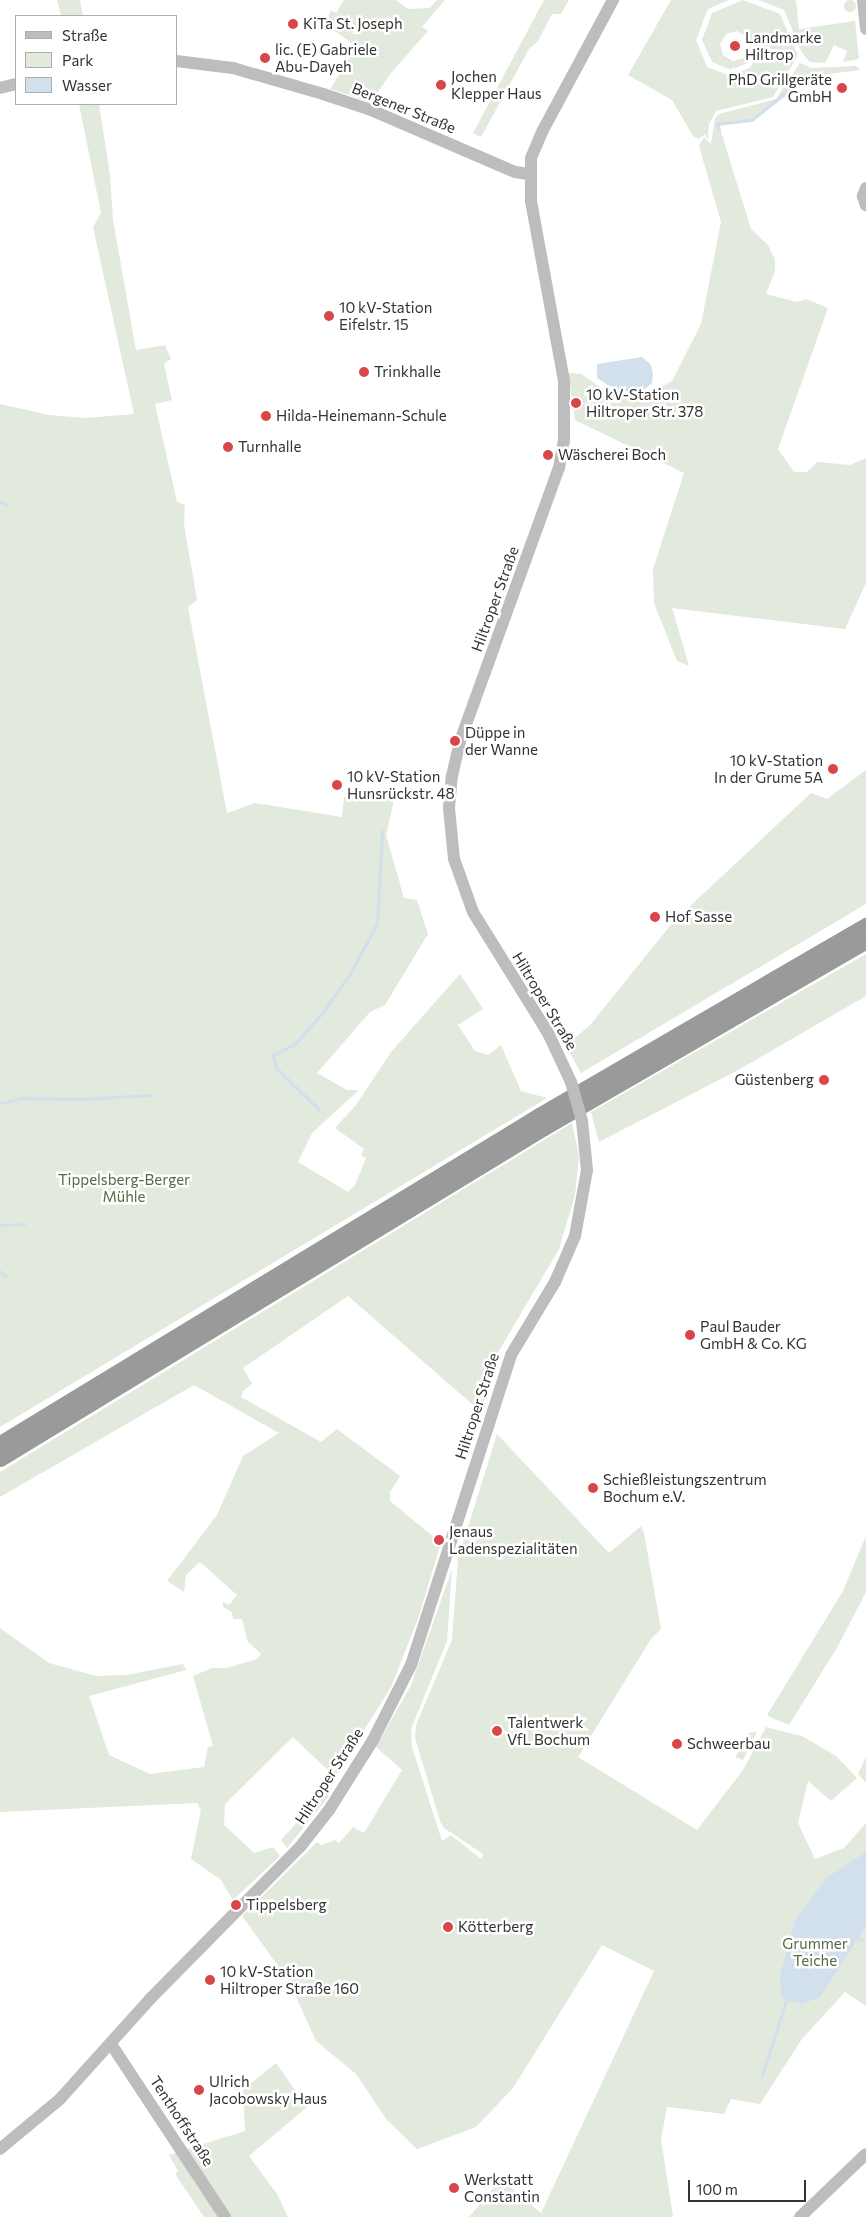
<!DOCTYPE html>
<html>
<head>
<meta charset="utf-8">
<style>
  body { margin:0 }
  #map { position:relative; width:866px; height:2217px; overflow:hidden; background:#fff; font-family:Commissioner,sans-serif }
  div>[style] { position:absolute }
  .green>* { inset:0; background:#e2e9dd }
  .round { border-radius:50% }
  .water>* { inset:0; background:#d1e0ec }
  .stream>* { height:2.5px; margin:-1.25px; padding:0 1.25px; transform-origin:1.25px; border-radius:1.25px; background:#d1e0ec }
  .secondary>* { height:12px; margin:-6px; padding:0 6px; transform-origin:6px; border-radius:6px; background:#bdbdbd }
  .highway>* { height:15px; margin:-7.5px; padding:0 7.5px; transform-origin:7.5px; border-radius:7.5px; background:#9a9a9a }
  .secondary-bridge>* { height:12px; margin:-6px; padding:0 6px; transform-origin:6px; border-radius:6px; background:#bdbdbd }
  .dots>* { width:14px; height:14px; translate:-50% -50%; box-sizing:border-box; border:2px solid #fff; border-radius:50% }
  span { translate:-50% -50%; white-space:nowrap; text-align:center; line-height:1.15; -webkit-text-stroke:5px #fff; paint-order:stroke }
  .poi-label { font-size:15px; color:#333 }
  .left { translate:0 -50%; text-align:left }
  .right { translate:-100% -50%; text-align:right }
  .street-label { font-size:15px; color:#333 }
  .park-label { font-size:15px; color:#546c43 }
  .legend { position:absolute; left:15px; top:15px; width:162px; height:90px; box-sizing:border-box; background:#fff; border:1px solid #adadad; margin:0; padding:6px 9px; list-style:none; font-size:15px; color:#333 }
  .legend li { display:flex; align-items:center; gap:10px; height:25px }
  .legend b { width:25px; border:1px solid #adadad }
  .scale { position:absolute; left:688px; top:2180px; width:118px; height:22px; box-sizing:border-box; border:2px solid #333; border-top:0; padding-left:6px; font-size:15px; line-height:18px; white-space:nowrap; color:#333; -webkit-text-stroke:4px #fff; paint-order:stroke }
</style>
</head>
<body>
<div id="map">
  <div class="green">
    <i class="round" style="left:844px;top:0;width:12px;height:12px"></i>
    <i style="clip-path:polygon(57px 0,80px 0,83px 16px,61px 16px)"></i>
    <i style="clip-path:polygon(344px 0,396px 0,408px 9px,430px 8px,437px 0,445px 0,422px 27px,428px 31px,391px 73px,371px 102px,330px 89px,357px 47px,325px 24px,331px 10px,336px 13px)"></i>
    <i style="clip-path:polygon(544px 0,569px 0,561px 14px,552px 14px,538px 41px,529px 49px,481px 137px,473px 133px)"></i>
    <i style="clip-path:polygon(671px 0,729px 0,708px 9px,696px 40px,707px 67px,731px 76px,751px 67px,757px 50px,747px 37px,737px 31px,726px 34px,720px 44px,723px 55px,733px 61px,744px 58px,750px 49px,752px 51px,747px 63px,731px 70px,712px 62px,702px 40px,712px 13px,743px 0,780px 14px,798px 55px,773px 97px,716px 111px,709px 124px,708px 140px,705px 134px,699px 139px,693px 136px,672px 100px,628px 75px)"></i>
    <i style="clip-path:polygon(758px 0,796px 0,799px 29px,855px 21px,859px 59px,843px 62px,847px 51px,834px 45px,825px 63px,810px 62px,802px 53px,784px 10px)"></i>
    <i style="clip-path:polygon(800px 63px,812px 68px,856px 66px,861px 70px,812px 76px,753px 121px,719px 125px,751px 229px,768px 245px,775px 260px,775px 271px,766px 294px,797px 302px,806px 299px,828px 308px,778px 449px,794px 472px,807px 472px,817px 462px,850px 465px,866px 458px,866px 583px,845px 629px,672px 608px,689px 666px,677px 661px,654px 603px,653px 569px,684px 473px,575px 420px,568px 373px,581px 374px,612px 395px,642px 398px,672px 381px,701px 324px,721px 222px,699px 146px,704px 137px,711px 144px,715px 118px,719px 114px,776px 99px)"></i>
    <i style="clip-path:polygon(79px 104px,99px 104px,110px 175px,113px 220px,136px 350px,165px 345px,171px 359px,164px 364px,172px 400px,155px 404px,177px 502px,185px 505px,184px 524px,197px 600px,188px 607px,227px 813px,255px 803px,342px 817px,344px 797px,378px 799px,395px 796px,386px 835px,404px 898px,417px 900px,428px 934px,385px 1005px,370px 1012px,317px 1073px,347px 1090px,359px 1090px,312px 1133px,298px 1162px,348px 1192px,355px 1185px,366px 1158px,361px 1155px,364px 1149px,335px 1128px,356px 1105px,391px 1052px,460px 974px,483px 1009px,458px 1025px,475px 1051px,488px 1055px,501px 1045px,521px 1091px,547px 1098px,0 1427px,0 404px,49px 415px,85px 418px,134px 414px,93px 227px,101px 213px)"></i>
    <i style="clip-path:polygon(866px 770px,866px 904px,581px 1073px,566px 1046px,591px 1024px,673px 922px,811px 793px,827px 799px)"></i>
    <i style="clip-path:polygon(866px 954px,866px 996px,740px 1069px,599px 1142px,591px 1112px)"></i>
    <i style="clip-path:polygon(572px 1123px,579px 1156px,575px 1195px,559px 1249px,496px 1356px,481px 1412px,348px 1296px,243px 1368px,252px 1384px,243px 1391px,241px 1397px,321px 1442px,337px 1429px,400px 1476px,390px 1492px,390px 1501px,441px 1543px,418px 1619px,391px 1687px,335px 1777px,293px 1737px,225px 1804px,224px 1825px,254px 1853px,273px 1847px,280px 1856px,233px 1900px,221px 1880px,191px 1859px,201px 1810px,197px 1803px,0 1812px,0 1628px,49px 1663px,96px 1676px,126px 1675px,183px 1664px,186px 1670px,89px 1696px,109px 1755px,150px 1774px,204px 1767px,208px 1747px,213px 1746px,193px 1676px,212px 1668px,227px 1668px,257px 1659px,261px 1654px,248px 1642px,242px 1619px,233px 1619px,232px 1612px,223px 1607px,223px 1602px,229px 1605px,237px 1595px,200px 1562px,186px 1575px,184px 1592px,167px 1581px,217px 1515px,243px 1456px,279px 1433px,194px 1385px,0 1497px,0 1472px)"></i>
    <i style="clip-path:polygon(497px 1434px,609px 1553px,641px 1526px,644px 1533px,661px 1629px,651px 1639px,578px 1757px,697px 1830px,743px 1770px,766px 1727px,802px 1736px,836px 1756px,857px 1778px,831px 1801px,808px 1781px,798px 1823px,815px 1859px,844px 1848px,866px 1823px,866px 2006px,845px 1992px,802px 2039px,760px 2104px,731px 2099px,724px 2114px,667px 2107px,661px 2139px,673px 2217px,469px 2217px,501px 2179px,541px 2213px,654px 1971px,602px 1945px,513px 2088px,476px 2127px,417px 2149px,387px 2120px,356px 2074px,316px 2041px,289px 1981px,242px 1916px,317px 1842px,321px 1845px,335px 1840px,339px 1843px,353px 1827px,364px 1833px,402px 1770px,376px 1747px,411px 1685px,452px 1569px,447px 1641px,411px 1729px,412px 1747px,442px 1841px,451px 1835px,481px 1859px,483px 1854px,444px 1828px,440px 1821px,415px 1738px,416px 1725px,452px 1640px,458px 1559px)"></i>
    <i style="clip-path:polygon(866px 1536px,866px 1592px,838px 1646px,789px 1725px,770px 1717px,767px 1715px,843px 1591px)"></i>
    <i style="clip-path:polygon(757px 1732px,743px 1760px,735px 1757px,749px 1733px)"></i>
    <i style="clip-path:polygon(866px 1757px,866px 1783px,858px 1774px)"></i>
    <i style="clip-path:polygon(326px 1790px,330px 1795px,287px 1848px,281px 1840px)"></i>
    <i style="clip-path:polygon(276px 2063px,307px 2107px,249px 2156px,277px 2194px,288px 2217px,204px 2217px,175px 2174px,178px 2171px,169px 2155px,245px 2131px,243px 2090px)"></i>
  </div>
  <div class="water">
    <i style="clip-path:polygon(642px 357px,651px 365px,653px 375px,652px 383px,640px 393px,614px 389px,597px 378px,597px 364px)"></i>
    <i style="clip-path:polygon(866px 1852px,866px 1926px,820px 1997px,802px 2004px,786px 2000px,781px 1995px,780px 1976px,795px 1920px,826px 1878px)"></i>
  </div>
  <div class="stream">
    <i style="left:719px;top:129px;width:5px;rotate:-112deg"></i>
    <i style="left:717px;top:124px;width:35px;rotate:-7deg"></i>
    <i style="left:752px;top:120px;width:65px;rotate:-39.4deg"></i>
    <i style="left:802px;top:79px;width:11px;rotate:-22deg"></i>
    <i style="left:0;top:501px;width:7px;rotate:27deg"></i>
    <i style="left:0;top:1103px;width:22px;rotate:-13deg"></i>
    <i style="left:21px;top:1098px;width:61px;rotate:0.9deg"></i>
    <i style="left:82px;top:1099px;width:68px;rotate:-3.4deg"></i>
    <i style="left:319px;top:1110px;width:60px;rotate:-135.7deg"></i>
    <i style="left:276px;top:1068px;width:13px;rotate:-103deg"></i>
    <i style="left:273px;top:1055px;width:25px;rotate:-27deg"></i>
    <i style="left:295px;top:1044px;width:43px;rotate:-48.8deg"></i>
    <i style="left:323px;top:1012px;width:43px;rotate:-54.5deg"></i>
    <i style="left:348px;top:977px;width:60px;rotate:-61.3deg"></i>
    <i style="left:377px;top:924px;width:93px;rotate:-86.9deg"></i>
    <i style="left:0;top:1225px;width:24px;rotate:-2deg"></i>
    <i style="left:0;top:1271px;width:8px;rotate:40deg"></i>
    <i style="left:855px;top:1936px;width:8px;rotate:30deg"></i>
    <i style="left:762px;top:2075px;width:81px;rotate:-72deg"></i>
  </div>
  <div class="secondary">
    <i style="left:863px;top:0;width:29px;rotate:84deg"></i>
    <i style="left:176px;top:61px;width:57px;rotate:7deg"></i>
    <i style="left:233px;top:68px;width:94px;rotate:16.1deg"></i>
    <i style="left:323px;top:94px;width:51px;rotate:18.4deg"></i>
    <i style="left:371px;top:110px;width:157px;rotate:23.3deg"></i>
    <i style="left:515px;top:172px;width:14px;rotate:8deg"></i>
    <i style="left:0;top:88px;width:16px;rotate:-14deg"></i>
    <i style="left:866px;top:188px;width:9px;rotate:111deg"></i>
    <i style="left:863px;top:196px;width:10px;rotate:73deg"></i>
    <i style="left:571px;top:1082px;width:54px;rotate:-115.1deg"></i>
    <i style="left:548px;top:1033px;width:142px;rotate:-121.8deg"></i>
    <i style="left:473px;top:912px;width:56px;rotate:-109.7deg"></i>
    <i style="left:454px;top:859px;width:51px;rotate:-95.6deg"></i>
    <i style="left:449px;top:808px;width:32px;rotate:-85deg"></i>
    <i style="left:452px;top:776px;width:36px;rotate:-77deg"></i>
    <i style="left:460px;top:741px;width:290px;rotate:-70.1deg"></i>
    <i style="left:559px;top:468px;width:27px;rotate:-80deg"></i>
    <i style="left:564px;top:441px;width:60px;rotate:-90deg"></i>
    <i style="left:564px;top:381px;width:183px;rotate:-100.4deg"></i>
    <i style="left:531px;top:201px;width:43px;rotate:-90deg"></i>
    <i style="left:531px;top:158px;width:30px;rotate:-67deg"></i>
    <i style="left:543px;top:130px;width:148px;rotate:-61.7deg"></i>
    <i style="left:111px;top:2044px;width:207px;rotate:56.6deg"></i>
    <i style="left:0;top:2149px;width:78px;rotate:-39.8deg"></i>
    <i style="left:60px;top:2099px;width:135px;rotate:-48deg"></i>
    <i style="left:150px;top:1999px;width:214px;rotate:-45.4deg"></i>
    <i style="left:300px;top:1847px;width:47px;rotate:-51.9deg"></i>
    <i style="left:329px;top:1810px;width:83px;rotate:-57.8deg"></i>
    <i style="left:373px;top:1740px;width:84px;rotate:-63.1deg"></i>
    <i style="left:411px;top:1665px;width:326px;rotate:-72.1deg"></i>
    <i style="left:511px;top:1355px;width:85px;rotate:-58.9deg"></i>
    <i style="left:555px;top:1282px;width:50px;rotate:-66.5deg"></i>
    <i style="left:575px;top:1236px;width:67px;rotate:-79.7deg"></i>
    <i style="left:587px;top:1170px;width:49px;rotate:-95.8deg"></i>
    <i style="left:800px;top:2217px;width:91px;rotate:-43.7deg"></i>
  </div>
  <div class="highway">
    <i style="left:0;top:1443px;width:631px;rotate:-31.32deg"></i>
    <i style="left:539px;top:1115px;width:378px;rotate:-30.2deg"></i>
    <i style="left:0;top:1459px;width:637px;rotate:-31.32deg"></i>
    <i style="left:544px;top:1128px;width:372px;rotate:-30.1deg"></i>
  </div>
  <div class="secondary-bridge">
    <i style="left:571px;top:1082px;width:41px;rotate:74.2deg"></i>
  </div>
  <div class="dots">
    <i style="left:293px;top:24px;background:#d9464a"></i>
    <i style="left:735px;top:46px;background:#d9464a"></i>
    <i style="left:265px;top:58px;background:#d9464a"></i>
    <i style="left:441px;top:85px;background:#d9464a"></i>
    <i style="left:842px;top:88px;background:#d9464a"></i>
    <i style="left:329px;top:316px;background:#d9464a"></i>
    <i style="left:364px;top:372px;background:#d9464a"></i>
    <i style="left:576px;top:403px;background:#d9464a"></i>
    <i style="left:266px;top:416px;background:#d9464a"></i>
    <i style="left:228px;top:447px;background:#d9464a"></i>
    <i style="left:548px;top:455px;background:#d9464a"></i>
    <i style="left:455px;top:741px;background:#d9464a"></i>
    <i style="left:833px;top:769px;background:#d9464a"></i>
    <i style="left:337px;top:785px;background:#d9464a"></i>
    <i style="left:655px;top:917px;background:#d9464a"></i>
    <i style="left:824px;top:1080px;background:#d9464a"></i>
    <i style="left:690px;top:1335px;background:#d9464a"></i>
    <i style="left:593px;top:1488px;background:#d9464a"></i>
    <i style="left:439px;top:1540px;background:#d9464a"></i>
    <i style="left:497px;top:1731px;background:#d9464a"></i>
    <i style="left:677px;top:1744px;background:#d9464a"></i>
    <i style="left:236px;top:1905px;background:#d9464a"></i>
    <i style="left:448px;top:1927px;background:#d9464a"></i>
    <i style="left:210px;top:1980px;background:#d9464a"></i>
    <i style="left:199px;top:2090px;background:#d9464a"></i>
    <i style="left:454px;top:2188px;background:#d9464a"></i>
  </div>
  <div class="poi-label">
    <span class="left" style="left:303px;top:24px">KiTa St. Joseph</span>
    <span class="left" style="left:745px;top:46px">Landmarke<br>Hiltrop</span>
    <span class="left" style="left:275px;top:58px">lic. (E) Gabriele<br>Abu-Dayeh</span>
    <span class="left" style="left:451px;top:85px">Jochen<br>Klepper Haus</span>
    <span class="right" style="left:832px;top:88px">PhD Grillgeräte<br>GmbH</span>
    <span class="left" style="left:339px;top:316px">10 kV-Station<br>Eifelstr. 15</span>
    <span class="left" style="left:374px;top:372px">Trinkhalle</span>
    <span class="left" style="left:586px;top:403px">10 kV-Station<br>Hiltroper Str. 378</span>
    <span class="left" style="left:276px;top:416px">Hilda-Heinemann-Schule</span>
    <span class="left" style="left:238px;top:447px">Turnhalle</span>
    <span class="left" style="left:558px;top:455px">Wäscherei Boch</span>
    <span class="left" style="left:465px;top:741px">Düppe in<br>der Wanne</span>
    <span class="right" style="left:823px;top:769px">10 kV-Station<br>In der Grume 5A</span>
    <span class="left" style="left:347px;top:785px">10 kV-Station<br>Hunsrückstr. 48</span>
    <span class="left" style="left:665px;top:917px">Hof Sasse</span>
    <span class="right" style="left:814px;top:1080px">Güstenberg</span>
    <span class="left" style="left:700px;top:1335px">Paul Bauder<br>GmbH &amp; Co. KG</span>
    <span class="left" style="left:603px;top:1488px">Schießleistungszentrum<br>Bochum e.V.</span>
    <span class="left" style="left:449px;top:1540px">Jenaus<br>Ladenspezialitäten</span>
    <span class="left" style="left:507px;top:1731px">Talentwerk<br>VfL Bochum</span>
    <span class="left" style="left:687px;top:1744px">Schweerbau</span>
    <span class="left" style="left:246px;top:1905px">Tippelsberg</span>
    <span class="left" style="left:458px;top:1927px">Kötterberg</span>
    <span class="left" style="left:220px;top:1980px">10 kV-Station<br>Hiltroper Straße 160</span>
    <span class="left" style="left:209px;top:2090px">Ulrich<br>Jacobowsky Haus</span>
    <span class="left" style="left:464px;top:2188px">Werkstatt<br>Constantin</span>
  </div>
  <div class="street-label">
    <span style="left:404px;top:108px;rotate:22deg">Bergener Straße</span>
    <span style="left:495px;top:599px;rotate:-70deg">Hiltroper Straße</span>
    <span style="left:545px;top:1001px;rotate:59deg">Hiltroper Straße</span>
    <span style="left:477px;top:1406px;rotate:-72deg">Hiltroper Straße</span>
    <span style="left:329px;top:1776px;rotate:-57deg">Hiltroper Straße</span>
    <span style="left:182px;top:2121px;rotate:57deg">Tenthoffstraße</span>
  </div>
  <div class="park-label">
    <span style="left:124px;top:1188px">Tippelsberg-Berger<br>Mühle</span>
    <span style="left:815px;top:1952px">Grummer<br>Teiche</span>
  </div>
  <ul class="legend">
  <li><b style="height:6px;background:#bdbdbd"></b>Straße</li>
  <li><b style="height:14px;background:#e2e9dd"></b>Park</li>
  <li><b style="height:14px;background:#d1e0ec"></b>Wasser</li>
  </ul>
  <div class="scale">100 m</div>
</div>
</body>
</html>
